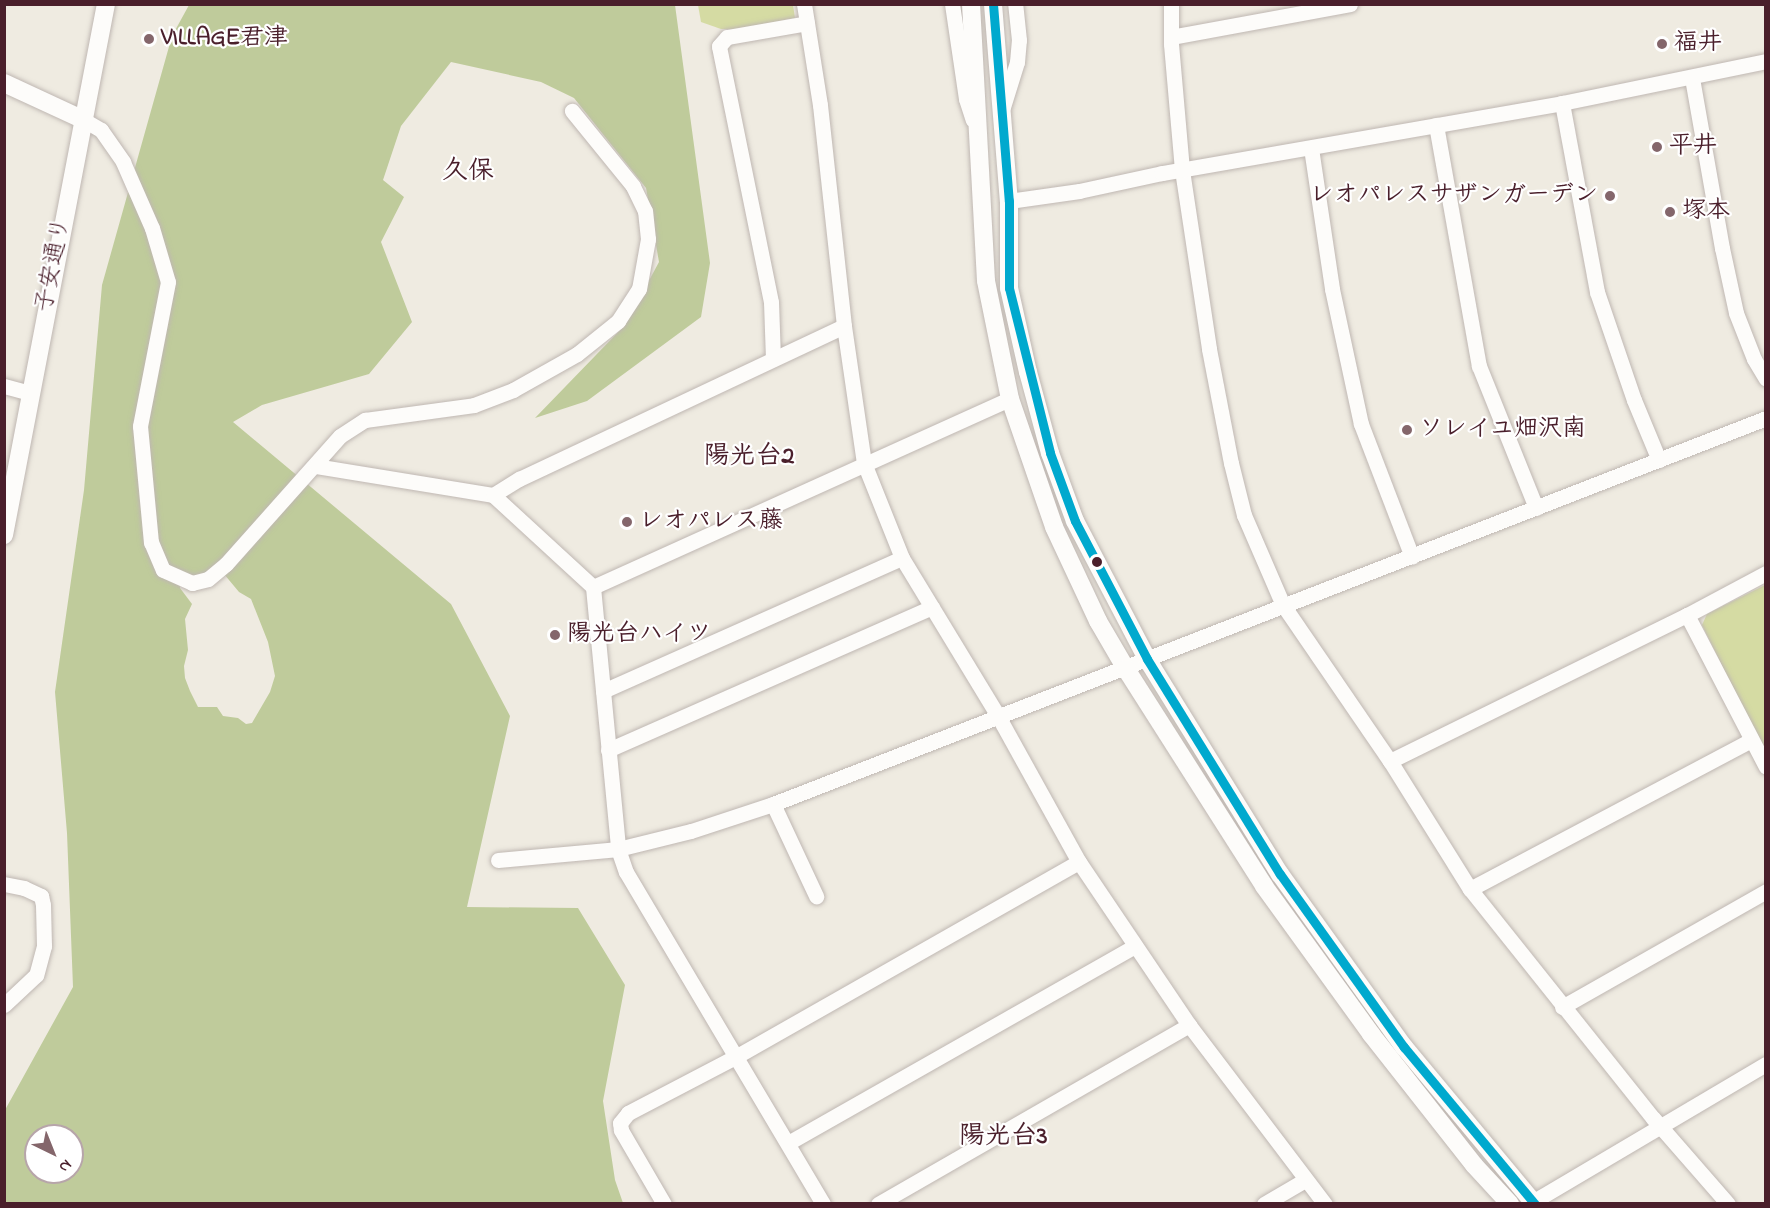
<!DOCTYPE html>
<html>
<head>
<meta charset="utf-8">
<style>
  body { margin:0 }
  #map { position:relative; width:1770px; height:1208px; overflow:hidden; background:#efebe1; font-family:"Indie Flower","Klee One",sans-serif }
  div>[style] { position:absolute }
  .green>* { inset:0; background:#d5dba3 }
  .forest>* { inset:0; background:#bfcb9b }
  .roads { filter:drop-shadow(0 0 2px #bfb7b2) drop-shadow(0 0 2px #bfb7b2) }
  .minor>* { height:15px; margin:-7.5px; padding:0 7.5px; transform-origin:7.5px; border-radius:7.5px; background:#fdfcfa }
  .tertiary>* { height:18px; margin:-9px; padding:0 9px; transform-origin:9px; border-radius:9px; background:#fdfcfa }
  .bus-1>* { height:9px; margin:-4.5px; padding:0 4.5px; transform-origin:4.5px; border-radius:4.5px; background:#00a9ce }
  .dots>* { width:16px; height:16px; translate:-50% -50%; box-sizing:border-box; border:3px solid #fff; border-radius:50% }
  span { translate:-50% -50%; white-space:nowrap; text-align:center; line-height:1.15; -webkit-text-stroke:4.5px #fff; paint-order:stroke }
  .poi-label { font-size:24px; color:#4a1f2b; font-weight:700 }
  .left { translate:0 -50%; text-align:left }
  .right { translate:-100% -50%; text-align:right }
  .street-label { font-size:24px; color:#4a1f2b }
  .neighbourhood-label { font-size:26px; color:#4a1f2b; font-weight:700 }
  .frame { position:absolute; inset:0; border:6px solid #4a1f2b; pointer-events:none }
  .north { position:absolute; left:24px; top:1124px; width:60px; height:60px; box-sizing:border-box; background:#fff; border:2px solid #b7a5aa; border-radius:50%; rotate:137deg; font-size:16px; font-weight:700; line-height:24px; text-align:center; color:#4a1f2b }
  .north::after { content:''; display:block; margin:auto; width:21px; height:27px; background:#84666b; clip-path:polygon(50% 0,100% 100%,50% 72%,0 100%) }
</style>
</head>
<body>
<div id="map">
  <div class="green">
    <i style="clip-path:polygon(698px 5px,793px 5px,795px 18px,744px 29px,721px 29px,701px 22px)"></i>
    <i style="clip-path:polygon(1765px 585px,1765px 753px,1702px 625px,1707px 614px)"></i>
  </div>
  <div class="forest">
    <i style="clip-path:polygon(evenodd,189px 5px,675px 5px,710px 263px,701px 317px,587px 401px,535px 418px,625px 325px,659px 262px,646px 188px,574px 98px,541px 82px,451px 62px,401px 126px,383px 180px,404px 197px,381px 242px,412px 322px,369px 374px,262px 405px,233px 422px,451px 604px,510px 716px,467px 907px,578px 908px,625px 985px,603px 1101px,615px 1180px,623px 1203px,5px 1204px,5px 1110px,73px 987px,67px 833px,55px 692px,84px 490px,102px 285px,172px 36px,189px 5px,179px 571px,195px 576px,224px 574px,239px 592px,251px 599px,268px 642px,275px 676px,270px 692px,252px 723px,246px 724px,238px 718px,223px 716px,217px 707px,198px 707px,190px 691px,185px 678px,184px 666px,188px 650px,185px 619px,192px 604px,180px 588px,179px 571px,189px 5px,36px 1136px,72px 1136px,72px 1172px,36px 1172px,36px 1136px)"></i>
  </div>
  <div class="roads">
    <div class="minor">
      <i style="left:804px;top:4px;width:102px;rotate:81deg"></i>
      <i style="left:820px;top:105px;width:222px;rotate:83.8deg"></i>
      <i style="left:844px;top:326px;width:138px;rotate:81.7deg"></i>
      <i style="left:864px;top:463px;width:102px;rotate:68.2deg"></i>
      <i style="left:902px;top:558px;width:185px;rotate:58.7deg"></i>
      <i style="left:998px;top:716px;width:167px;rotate:61deg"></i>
      <i style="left:1079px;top:862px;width:197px;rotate:56deg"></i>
      <i style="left:1189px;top:1025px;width:225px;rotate:52.8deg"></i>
      <i style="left:952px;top:4px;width:96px;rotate:81.6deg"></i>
      <i style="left:966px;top:99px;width:22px;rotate:72deg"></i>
      <i style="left:1171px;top:4px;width:40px;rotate:90deg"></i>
      <i style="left:1171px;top:44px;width:126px;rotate:85deg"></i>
      <i style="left:1182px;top:170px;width:181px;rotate:81.4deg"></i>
      <i style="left:1209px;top:349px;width:116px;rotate:79.1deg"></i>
      <i style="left:1231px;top:463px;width:54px;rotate:76deg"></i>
      <i style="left:1244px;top:515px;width:98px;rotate:66.6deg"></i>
      <i style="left:1283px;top:605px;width:189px;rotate:55.6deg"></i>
      <i style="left:1390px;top:761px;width:151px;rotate:58deg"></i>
      <i style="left:1470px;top:889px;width:293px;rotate:51.4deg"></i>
      <i style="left:1653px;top:1118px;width:114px;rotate:48.9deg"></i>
      <i style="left:1171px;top:37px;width:182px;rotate:-10.4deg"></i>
      <i style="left:1692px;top:78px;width:173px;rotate:80deg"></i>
      <i style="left:1722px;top:248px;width:66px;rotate:77.8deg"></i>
      <i style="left:1736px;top:313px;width:49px;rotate:68.6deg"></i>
      <i style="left:1754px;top:359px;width:23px;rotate:59deg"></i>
      <i style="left:1562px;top:103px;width:192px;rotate:79.5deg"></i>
      <i style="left:1597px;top:292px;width:114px;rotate:71.1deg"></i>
      <i style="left:1634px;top:400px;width:65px;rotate:67.4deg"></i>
      <i style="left:1003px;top:107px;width:47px;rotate:-72.7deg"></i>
      <i style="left:1017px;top:62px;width:22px;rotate:-85deg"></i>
      <i style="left:1019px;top:40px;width:36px;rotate:-96deg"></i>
      <i style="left:82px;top:119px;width:22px;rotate:30deg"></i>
      <i style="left:101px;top:130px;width:39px;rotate:55deg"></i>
      <i style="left:123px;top:162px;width:72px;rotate:66.3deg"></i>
      <i style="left:152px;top:228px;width:56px;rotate:73.5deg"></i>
      <i style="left:168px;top:282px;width:147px;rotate:101deg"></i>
      <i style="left:140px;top:426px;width:117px;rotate:84.6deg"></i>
      <i style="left:151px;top:542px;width:30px;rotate:67deg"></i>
      <i style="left:163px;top:570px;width:32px;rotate:24deg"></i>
      <i style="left:192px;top:583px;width:16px;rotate:-14deg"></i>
      <i style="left:208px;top:579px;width:23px;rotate:-40deg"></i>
      <i style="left:226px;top:564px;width:171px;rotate:-48.3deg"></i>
      <i style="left:340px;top:436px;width:30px;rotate:-33deg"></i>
      <i style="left:365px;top:420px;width:110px;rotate:-7.8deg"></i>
      <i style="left:474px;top:405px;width:42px;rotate:-21deg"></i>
      <i style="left:513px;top:390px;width:73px;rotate:-29.4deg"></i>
      <i style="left:577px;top:354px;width:53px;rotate:-38.8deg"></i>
      <i style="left:618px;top:321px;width:38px;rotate:-57deg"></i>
      <i style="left:639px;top:289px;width:51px;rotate:-79.8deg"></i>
      <i style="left:648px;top:239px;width:28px;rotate:-96deg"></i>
      <i style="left:645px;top:211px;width:28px;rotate:-116deg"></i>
      <i style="left:633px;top:186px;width:97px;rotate:-129.1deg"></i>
      <i style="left:1436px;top:125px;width:245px;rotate:79.9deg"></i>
      <i style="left:1479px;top:366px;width:153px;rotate:68.1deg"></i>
      <i style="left:1311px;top:148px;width:143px;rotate:81.5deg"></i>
      <i style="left:1332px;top:289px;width:138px;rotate:77.9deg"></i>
      <i style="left:1361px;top:424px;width:142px;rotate:69deg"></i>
      <i style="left:1009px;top:201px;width:71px;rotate:-8.1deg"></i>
      <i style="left:1079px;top:191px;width:85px;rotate:-12.2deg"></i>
      <i style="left:1162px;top:173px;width:406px;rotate:-9.9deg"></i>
      <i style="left:1562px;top:103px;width:208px;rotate:-11.6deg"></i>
      <i style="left:773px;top:359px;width:57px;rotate:-92deg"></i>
      <i style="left:771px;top:302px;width:261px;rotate:-101.5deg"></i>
      <i style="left:719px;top:46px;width:12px;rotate:-48deg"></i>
      <i style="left:727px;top:37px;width:81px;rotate:-9.9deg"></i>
      <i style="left:4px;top:386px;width:28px;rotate:15deg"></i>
      <i style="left:316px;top:466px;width:179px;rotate:9.3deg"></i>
      <i style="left:493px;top:495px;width:136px;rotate:42.6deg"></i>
      <i style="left:593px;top:587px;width:263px;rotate:84.5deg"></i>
      <i style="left:618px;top:849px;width:24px;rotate:71deg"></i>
      <i style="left:626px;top:872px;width:386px;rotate:59.3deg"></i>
      <i style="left:493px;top:495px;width:31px;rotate:-32deg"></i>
      <i style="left:519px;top:479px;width:359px;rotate:-25.2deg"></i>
      <i style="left:593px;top:587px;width:457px;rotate:-24.3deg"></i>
      <i style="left:1687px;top:615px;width:171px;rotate:62.5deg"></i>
      <i style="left:603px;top:691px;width:327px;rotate:-24deg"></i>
      <i style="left:608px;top:750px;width:354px;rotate:-23.8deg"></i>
      <i style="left:1390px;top:761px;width:331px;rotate:-26.2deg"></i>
      <i style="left:1687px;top:615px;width:89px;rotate:-28deg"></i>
      <i style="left:773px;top:804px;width:102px;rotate:64.9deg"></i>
      <i style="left:498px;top:860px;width:121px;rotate:-5.2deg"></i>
      <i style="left:618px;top:849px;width:75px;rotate:-13.9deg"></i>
      <i style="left:691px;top:831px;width:86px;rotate:-18.2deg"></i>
      <i style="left:773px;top:804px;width:1065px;rotate:-21.24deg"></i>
      <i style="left:4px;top:884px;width:20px;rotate:11deg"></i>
      <i style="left:24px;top:888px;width:19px;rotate:25deg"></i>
      <i style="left:41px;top:896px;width:9px;rotate:77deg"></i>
      <i style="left:43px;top:905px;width:41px;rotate:88.6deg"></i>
      <i style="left:44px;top:946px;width:30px;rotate:105deg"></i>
      <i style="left:36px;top:975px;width:44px;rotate:136.8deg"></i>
      <i style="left:1470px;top:889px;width:318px;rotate:-27.9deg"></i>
      <i style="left:1562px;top:1007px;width:235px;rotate:-29.6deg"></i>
      <i style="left:788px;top:1143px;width:399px;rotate:-29.6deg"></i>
      <i style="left:664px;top:1204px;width:86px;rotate:-120.2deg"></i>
      <i style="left:621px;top:1130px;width:7px;rotate:-98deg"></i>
      <i style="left:620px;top:1123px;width:13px;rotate:-51deg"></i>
      <i style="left:628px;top:1113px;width:123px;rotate:-27.6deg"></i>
      <i style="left:737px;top:1056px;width:393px;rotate:-29.6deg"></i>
      <i style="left:878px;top:1204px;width:359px;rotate:-29.9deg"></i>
      <i style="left:1264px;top:1204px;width:48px;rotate:-30.3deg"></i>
      <i style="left:1529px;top:1204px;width:275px;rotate:-30.6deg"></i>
    </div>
    <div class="tertiary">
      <i style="left:971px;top:4px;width:277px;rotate:86.9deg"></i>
      <i style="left:986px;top:281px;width:120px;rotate:78.5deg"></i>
      <i style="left:1010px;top:399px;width:135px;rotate:71deg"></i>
      <i style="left:1054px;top:527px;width:104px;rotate:64.9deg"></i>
      <i style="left:1098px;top:621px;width:56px;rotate:59.7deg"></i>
      <i style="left:1126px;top:669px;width:257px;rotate:57.5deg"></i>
      <i style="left:1264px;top:886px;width:183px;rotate:54.1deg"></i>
      <i style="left:1371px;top:1034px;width:167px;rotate:51.8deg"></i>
      <i style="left:1474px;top:1165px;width:53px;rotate:47.3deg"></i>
      <i style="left:993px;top:4px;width:198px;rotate:85.4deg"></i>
      <i style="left:1009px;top:201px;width:87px;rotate:90deg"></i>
      <i style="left:1009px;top:288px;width:86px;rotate:77.3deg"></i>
      <i style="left:1028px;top:372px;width:84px;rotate:74.8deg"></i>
      <i style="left:1050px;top:453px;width:72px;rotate:69.8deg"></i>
      <i style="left:1075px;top:521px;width:156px;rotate:62.4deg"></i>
      <i style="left:1147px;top:659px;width:253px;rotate:58.3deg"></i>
      <i style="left:1280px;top:874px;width:213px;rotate:54.4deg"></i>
      <i style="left:1404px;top:1047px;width:204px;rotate:50.2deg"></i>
      <i style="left:4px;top:83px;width:86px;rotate:24.8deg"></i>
      <i style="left:4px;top:535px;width:541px;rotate:-79.13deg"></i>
    </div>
  </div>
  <div class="bus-1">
    <i style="left:993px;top:4px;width:198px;rotate:85.4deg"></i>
    <i style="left:1009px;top:201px;width:87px;rotate:90deg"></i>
    <i style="left:1009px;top:288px;width:170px;rotate:76deg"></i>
    <i style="left:1050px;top:453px;width:72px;rotate:69.8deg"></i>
    <i style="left:1075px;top:521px;width:156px;rotate:62.4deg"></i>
    <i style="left:1147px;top:659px;width:253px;rotate:58.3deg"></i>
    <i style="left:1280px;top:874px;width:213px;rotate:54.4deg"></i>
    <i style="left:1404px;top:1047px;width:204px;rotate:50.2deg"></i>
  </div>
  <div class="dots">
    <i style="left:149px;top:39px;background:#84666b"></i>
    <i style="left:1662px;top:44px;background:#84666b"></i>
    <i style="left:1657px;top:147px;background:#84666b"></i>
    <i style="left:1610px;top:196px;background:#84666b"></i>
    <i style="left:1670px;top:212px;background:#84666b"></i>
    <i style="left:1407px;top:430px;background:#84666b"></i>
    <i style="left:627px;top:522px;background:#84666b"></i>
    <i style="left:1097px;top:562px;background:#4a1f2b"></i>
    <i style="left:555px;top:635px;background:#84666b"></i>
  </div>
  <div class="poi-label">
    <span class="left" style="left:161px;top:39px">VILLAGE君津</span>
    <span class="left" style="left:1674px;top:44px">福井</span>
    <span class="left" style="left:1669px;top:147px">平井</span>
    <span class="right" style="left:1598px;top:196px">レオパレスサザンガーデン</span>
    <span class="left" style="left:1682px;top:212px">塚本</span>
    <span class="left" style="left:1419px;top:430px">ソレイユ畑沢南</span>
    <span class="left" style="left:639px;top:522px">レオパレス藤</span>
    <span class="left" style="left:567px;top:635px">陽光台ハイツ</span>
  </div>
  <div class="street-label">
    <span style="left:54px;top:265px;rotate:-79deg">子安通り</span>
  </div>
  <div class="neighbourhood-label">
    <span style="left:468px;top:173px">久保</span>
    <span style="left:749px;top:458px">陽光台2</span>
    <span style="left:1003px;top:1138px">陽光台3</span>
  </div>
  <div class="frame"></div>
  <div class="north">N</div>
</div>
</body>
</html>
